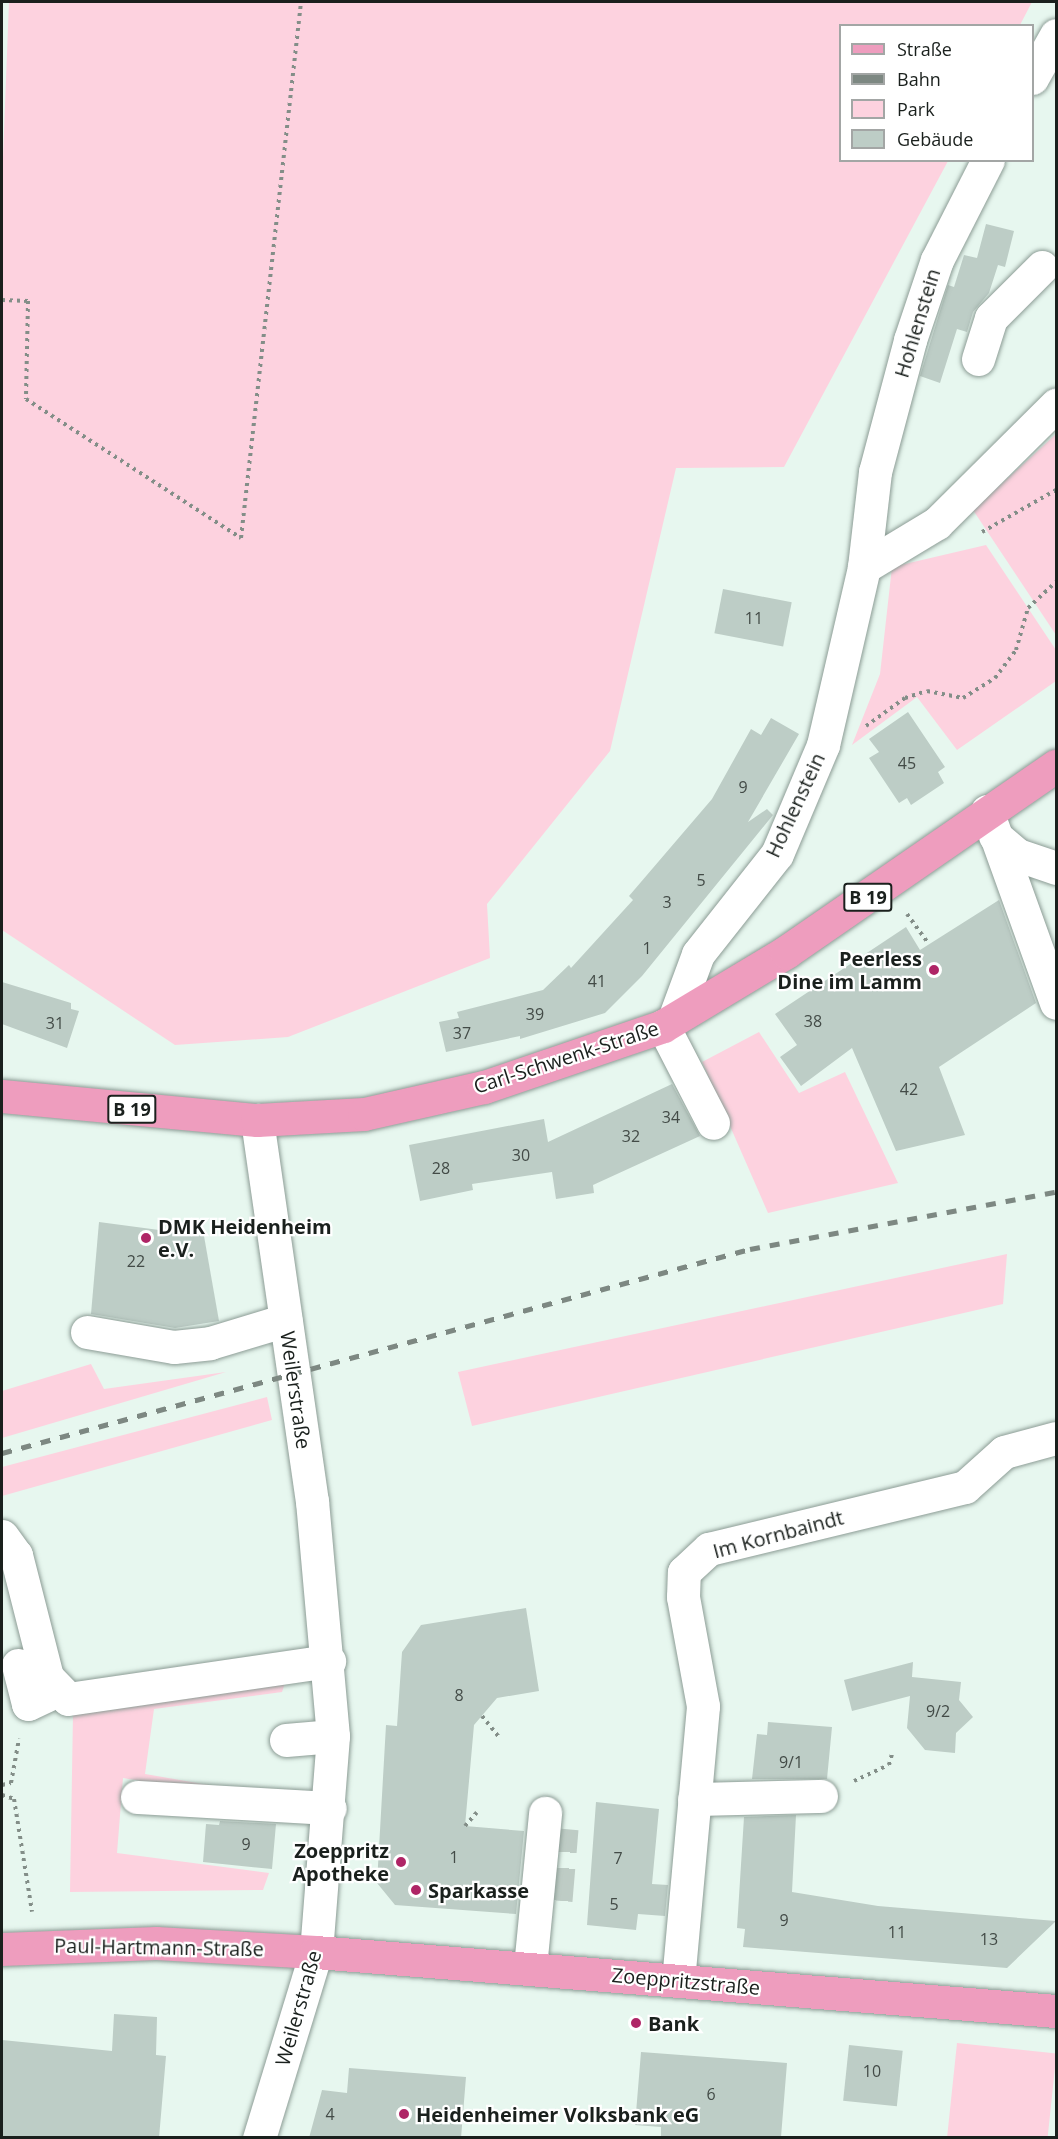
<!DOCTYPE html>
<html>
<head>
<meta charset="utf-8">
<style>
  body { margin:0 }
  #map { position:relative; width:1058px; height:2139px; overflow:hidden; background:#e7f7ef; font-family:"Open Sans",sans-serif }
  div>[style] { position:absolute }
  .green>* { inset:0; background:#fdd2df; transform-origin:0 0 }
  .building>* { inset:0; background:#bdcdc6; transform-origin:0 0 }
  .minor-tunnel>* { height:33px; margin-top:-16.5px; transform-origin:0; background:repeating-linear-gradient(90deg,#beccc5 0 33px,transparent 0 49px) }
  .path>* { height:4px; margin-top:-2px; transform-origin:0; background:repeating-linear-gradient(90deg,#838e88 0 3px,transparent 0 7.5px) }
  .roads { filter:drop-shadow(0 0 2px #8c9c95) drop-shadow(0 0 2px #8c9c95) }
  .minor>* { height:33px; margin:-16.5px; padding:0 16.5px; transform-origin:16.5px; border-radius:16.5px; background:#fff }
  .major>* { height:33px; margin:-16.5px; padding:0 16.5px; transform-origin:16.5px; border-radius:16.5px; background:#ee9dbe }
  .rail>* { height:4.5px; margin-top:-2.25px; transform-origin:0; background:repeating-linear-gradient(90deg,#7d8882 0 10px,transparent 0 20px) }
  .dots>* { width:16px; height:16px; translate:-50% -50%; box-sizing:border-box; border:3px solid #fff; border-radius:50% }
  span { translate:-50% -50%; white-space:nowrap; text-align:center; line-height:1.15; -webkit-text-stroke:4.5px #fff; paint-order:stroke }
  .number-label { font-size:16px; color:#434b47 }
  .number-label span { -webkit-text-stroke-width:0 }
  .shield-label span { padding:2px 4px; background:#fff; border:2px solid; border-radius:4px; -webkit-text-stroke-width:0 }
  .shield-label { font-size:18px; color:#1a201d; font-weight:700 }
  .street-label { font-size:20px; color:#1a201d }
  .poi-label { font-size:20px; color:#1a201d; font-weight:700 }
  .right { translate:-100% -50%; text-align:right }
  .left { translate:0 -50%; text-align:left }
  .frame { position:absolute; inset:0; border:3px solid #1a201d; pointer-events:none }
  .legend { position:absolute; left:839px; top:24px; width:195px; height:138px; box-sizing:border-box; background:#fff; border:2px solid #a3a6a5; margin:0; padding:8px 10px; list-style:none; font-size:18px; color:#1a201d }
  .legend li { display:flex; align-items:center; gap:12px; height:30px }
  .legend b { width:30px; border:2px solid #a3a6a5 }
</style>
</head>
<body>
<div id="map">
  <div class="green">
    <i style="clip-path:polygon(9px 2px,1032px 2px,1020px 25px,840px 26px,840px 160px,948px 161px,784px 467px,676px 468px,610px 751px,487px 904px,490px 958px,288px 1037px,175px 1045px,2px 930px,2px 183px)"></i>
    <i style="clip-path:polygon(1056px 434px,1056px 635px,973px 510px)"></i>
    <i style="clip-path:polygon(986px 545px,1056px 650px,1056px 681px,957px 750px,917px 697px,852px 745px,880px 674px,892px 567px)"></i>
    <i style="clip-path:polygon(759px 1032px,799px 1093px,845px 1072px,898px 1183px,768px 1213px,702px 1062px)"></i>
    <i style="clip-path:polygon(1007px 1254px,1003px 1304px,472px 1426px,458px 1372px)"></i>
    <i style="clip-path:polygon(91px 1364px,104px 1389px,226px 1372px,2px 1438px,2px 1391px)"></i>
    <i style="clip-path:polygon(267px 1397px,272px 1420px,2px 1496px,2px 1467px)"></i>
    <i style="clip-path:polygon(286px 1680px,282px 1692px,154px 1709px,145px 1774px,238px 1790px,237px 1797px,123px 1778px,117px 1853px,269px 1873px,263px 1890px,70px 1892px,73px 1714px)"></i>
    <i style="left:957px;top:2043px;width:100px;height:95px;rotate:6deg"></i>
  </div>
  <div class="building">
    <i style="clip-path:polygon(986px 224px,1014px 231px,1005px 267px,998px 265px,989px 293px,973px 312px,967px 332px,957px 329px,940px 383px,920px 376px,948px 285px,954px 287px,964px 255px,977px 258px)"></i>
    <i style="left:723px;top:589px;width:70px;height:45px;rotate:11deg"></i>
    <i style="clip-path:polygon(908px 712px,945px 767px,938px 772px,944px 783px,911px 805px,907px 798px,899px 803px,869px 758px,879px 752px,869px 739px)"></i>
    <i style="clip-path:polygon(771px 718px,799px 734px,748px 822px,767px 809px,773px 815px,642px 976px,605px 1013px,520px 1039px,520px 1036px,446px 1052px,439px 1022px,459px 1018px,457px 1012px,543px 990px,569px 965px,571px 968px,633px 900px,629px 896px,712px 799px,751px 729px,761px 735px)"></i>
    <i style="clip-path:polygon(999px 900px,1036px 1003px,939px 1067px,965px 1135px,896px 1151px,852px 1048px,801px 1086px,780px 1057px,797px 1045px,775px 1014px,906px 927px,920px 950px)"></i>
    <i style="clip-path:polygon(2px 982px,71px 1003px,71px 1009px,79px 1011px,67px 1048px,2px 1024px)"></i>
    <i style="clip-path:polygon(672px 1084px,700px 1136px,593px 1185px,594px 1193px,556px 1199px,552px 1172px,472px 1184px,473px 1190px,420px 1201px,409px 1145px,544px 1119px,548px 1142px)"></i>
    <i style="clip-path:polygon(99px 1222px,204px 1236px,219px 1321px,175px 1328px,91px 1314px)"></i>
    <i style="clip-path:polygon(526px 1608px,539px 1691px,497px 1698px,474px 1725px,465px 1826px,524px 1831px,516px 1914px,395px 1905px,377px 1883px,386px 1725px,397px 1726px,402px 1652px,421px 1625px)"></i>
    <i style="clip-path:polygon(913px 1662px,912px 1677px,961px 1682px,959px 1700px,973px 1717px,956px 1733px,955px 1753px,925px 1750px,907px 1728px,910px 1696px,852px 1711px,844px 1680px)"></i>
    <i style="clip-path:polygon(768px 1722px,832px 1727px,827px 1779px,752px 1779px,757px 1734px,767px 1735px)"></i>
    <i style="clip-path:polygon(596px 1802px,659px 1809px,652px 1884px,668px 1885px,665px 1916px,638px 1914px,636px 1930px,587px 1925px)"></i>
    <i style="clip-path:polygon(796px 1815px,792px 1892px,878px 1906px,1056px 1921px,1007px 1968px,743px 1947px,745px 1929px,737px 1928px,744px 1817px)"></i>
    <i style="clip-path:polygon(220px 1821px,276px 1824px,272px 1869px,203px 1862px,206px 1824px,219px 1825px)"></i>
    <i style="clip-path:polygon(114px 2014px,157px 2017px,156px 2055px,166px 2056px,159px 2138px,2px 2138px,2px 2040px,112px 2051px)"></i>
    <i style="left:849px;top:2045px;width:54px;height:56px;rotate:6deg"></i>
    <i style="clip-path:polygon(641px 2052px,787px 2063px,781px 2137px,661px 2136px,661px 2127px,635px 2125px)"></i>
    <i style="clip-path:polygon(349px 2068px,466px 2077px,461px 2138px,309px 2138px,322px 2090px,347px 2093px)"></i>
  </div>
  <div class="minor-tunnel">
    <i style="left:556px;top:1900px;width:72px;rotate:-85.2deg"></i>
  </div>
  <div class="path">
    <i style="left:2px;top:300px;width:26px;rotate:2deg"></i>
    <i style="left:28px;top:301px;width:98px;rotate:91.2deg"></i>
    <i style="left:26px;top:399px;width:256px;rotate:32.9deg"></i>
    <i style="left:241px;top:538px;width:539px;rotate:-83.61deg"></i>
    <i style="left:982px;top:532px;width:85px;rotate:-29.6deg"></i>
    <i style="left:866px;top:726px;width:48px;rotate:-35.7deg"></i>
    <i style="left:905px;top:698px;width:23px;rotate:-18deg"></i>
    <i style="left:927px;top:691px;width:37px;rotate:11deg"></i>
    <i style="left:963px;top:698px;width:38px;rotate:-32deg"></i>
    <i style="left:995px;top:678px;width:35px;rotate:-53deg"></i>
    <i style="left:1016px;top:650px;width:44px;rotate:-74.1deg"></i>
    <i style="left:1028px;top:608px;width:38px;rotate:-43deg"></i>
    <i style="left:907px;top:914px;width:37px;rotate:54deg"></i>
    <i style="left:482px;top:1716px;width:26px;rotate:51deg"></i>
    <i style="left:854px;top:1781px;width:38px;rotate:-25deg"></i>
    <i style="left:889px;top:1765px;width:11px;rotate:-75deg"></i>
    <i style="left:2px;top:1785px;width:9px;rotate:-13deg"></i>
    <i style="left:11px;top:1783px;width:45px;rotate:-79.7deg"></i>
    <i style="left:2px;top:1795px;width:13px;rotate:18deg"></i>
    <i style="left:14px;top:1799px;width:114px;rotate:80.9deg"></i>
    <i style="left:465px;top:1826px;width:18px;rotate:-49deg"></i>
  </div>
  <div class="roads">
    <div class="minor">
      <i style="left:1032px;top:78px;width:49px;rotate:-60.8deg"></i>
      <i style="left:978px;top:359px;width:43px;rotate:-72.4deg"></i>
      <i style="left:991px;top:318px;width:72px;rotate:-45deg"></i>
      <i style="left:864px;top:567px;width:85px;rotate:-31.1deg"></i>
      <i style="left:937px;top:523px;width:168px;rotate:-44.8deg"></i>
      <i style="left:987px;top:811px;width:204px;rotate:70.2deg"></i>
      <i style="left:995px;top:836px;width:30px;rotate:40deg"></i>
      <i style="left:1018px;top:855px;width:40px;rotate:18.9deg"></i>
      <i style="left:674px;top:1019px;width:69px;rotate:-69.7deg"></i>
      <i style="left:698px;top:954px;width:127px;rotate:-51.7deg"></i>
      <i style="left:777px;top:854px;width:118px;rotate:-67.1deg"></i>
      <i style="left:823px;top:745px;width:183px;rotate:-77deg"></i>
      <i style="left:864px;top:567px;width:96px;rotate:-83.4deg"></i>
      <i style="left:875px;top:472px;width:137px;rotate:-75.1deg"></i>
      <i style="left:910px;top:340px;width:84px;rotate:-71.4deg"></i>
      <i style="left:937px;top:260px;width:112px;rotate:-63deg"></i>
      <i style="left:663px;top:1026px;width:109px;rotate:62.7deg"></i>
      <i style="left:257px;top:1120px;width:385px;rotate:81.8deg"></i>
      <i style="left:312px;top:1501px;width:236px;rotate:84.9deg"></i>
      <i style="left:333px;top:1736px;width:217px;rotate:94.5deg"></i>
      <i style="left:316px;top:1952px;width:195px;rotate:107deg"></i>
      <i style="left:87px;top:1332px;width:88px;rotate:9.8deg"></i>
      <i style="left:174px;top:1347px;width:36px;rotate:-6deg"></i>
      <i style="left:210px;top:1343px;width:79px;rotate:-16.8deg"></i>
      <i style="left:2px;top:1536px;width:24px;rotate:54deg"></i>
      <i style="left:16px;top:1555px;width:126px;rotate:75.7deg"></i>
      <i style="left:47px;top:1677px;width:30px;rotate:46deg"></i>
      <i style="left:68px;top:1699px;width:264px;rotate:-8.3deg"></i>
      <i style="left:18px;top:1665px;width:40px;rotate:75.6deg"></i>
      <i style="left:28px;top:1704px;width:31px;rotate:-25deg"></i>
      <i style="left:286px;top:1740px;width:47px;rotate:-4.9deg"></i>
      <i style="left:137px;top:1797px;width:193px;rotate:3.3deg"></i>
      <i style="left:694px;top:1799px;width:127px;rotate:-1.4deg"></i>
      <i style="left:530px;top:1967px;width:155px;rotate:-84.4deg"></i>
      <i style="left:678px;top:1981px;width:276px;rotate:-84.8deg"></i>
      <i style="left:703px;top:1706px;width:111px;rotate:-100.4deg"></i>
      <i style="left:683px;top:1597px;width:25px;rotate:-88deg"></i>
      <i style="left:684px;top:1572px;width:34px;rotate:-43deg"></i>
      <i style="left:709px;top:1549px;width:263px;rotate:-13.6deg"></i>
      <i style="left:965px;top:1487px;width:52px;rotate:-41.9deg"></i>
      <i style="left:1004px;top:1452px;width:54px;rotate:-15.1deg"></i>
    </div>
    <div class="major">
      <i style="left:2px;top:1096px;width:256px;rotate:5.4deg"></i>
      <i style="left:257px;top:1120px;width:107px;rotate:-3.2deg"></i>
      <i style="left:364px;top:1114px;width:123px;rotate:-12.7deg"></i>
      <i style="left:484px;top:1087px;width:189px;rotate:-18.8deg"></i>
      <i style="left:663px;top:1026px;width:144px;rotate:-31deg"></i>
      <i style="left:786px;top:952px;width:328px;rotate:-34.6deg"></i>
      <i style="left:2px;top:1949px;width:154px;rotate:-2.2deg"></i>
      <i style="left:156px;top:1943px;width:160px;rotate:3.2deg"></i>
      <i style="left:316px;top:1952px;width:742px;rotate:4.56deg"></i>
    </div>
  </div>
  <div class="rail">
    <i style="left:2px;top:1453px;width:775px;rotate:-15.26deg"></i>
    <i style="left:750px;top:1249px;width:311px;rotate:-10.6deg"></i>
  </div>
  <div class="dots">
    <i style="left:934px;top:970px;background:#af2566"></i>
    <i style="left:146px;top:1238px;background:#af2566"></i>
    <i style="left:401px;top:1862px;background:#af2566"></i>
    <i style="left:416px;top:1890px;background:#af2566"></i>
    <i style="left:636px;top:2023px;background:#af2566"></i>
    <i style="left:404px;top:2114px;background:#af2566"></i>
  </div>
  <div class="number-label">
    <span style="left:754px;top:618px">11</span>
    <span style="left:907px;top:763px">45</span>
    <span style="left:743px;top:787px">9</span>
    <span style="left:701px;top:880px">5</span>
    <span style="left:667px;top:902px">3</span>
    <span style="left:647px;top:948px">1</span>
    <span style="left:597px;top:981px">41</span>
    <span style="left:535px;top:1014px">39</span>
    <span style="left:813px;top:1021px">38</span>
    <span style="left:55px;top:1023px">31</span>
    <span style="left:462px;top:1033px">37</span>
    <span style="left:909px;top:1089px">42</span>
    <span style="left:671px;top:1117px">34</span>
    <span style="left:631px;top:1136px">32</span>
    <span style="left:521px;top:1155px">30</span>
    <span style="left:441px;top:1168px">28</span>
    <span style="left:136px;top:1261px">22</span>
    <span style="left:459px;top:1695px">8</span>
    <span style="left:938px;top:1711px">9/2</span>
    <span style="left:791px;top:1762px">9/1</span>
    <span style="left:246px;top:1844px">9</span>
    <span style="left:454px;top:1857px">1</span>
    <span style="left:618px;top:1858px">7</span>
    <span style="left:614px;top:1904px">5</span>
    <span style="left:784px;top:1920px">9</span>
    <span style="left:897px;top:1932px">11</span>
    <span style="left:989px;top:1939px">13</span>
    <span style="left:872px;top:2071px">10</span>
    <span style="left:711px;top:2094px">6</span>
    <span style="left:330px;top:2114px">4</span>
  </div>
  <div class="shield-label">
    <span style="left:868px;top:897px">B 19</span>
    <span style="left:132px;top:1109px">B 19</span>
  </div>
  <div class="street-label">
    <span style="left:917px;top:323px;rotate:-73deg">Hohlenstein</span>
    <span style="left:795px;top:805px;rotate:-65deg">Hohlenstein</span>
    <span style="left:566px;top:1057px;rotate:-18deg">Carl-Schwenk-Straße</span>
    <span style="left:296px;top:1390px;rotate:82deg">Weilerstraße</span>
    <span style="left:778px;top:1534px;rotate:-15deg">Im Kornbaindt</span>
    <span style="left:159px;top:1947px;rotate:1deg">Paul-Hartmann-Straße</span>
    <span style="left:686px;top:1981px;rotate:5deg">Zoeppritzstraße</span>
    <span style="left:298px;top:2008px;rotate:-74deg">Weilerstraße</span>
  </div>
  <div class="poi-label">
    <span class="right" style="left:922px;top:970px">Peerless<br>Dine im Lamm</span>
    <span class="left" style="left:158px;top:1238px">DMK Heidenheim<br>e.V.</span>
    <span class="right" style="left:389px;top:1862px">Zoeppritz<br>Apotheke</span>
    <span class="left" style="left:428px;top:1890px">Sparkasse</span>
    <span class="left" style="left:648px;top:2023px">Bank</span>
    <span class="left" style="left:416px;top:2114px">Heidenheimer Volksbank eG</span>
  </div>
  <div class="frame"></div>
  <ul class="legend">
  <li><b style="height:8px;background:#ee9dbe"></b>Straße</li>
  <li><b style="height:8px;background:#7d8882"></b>Bahn</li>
  <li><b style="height:16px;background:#fdd2df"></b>Park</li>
  <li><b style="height:16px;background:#bdcdc6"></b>Gebäude</li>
  </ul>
</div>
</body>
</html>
